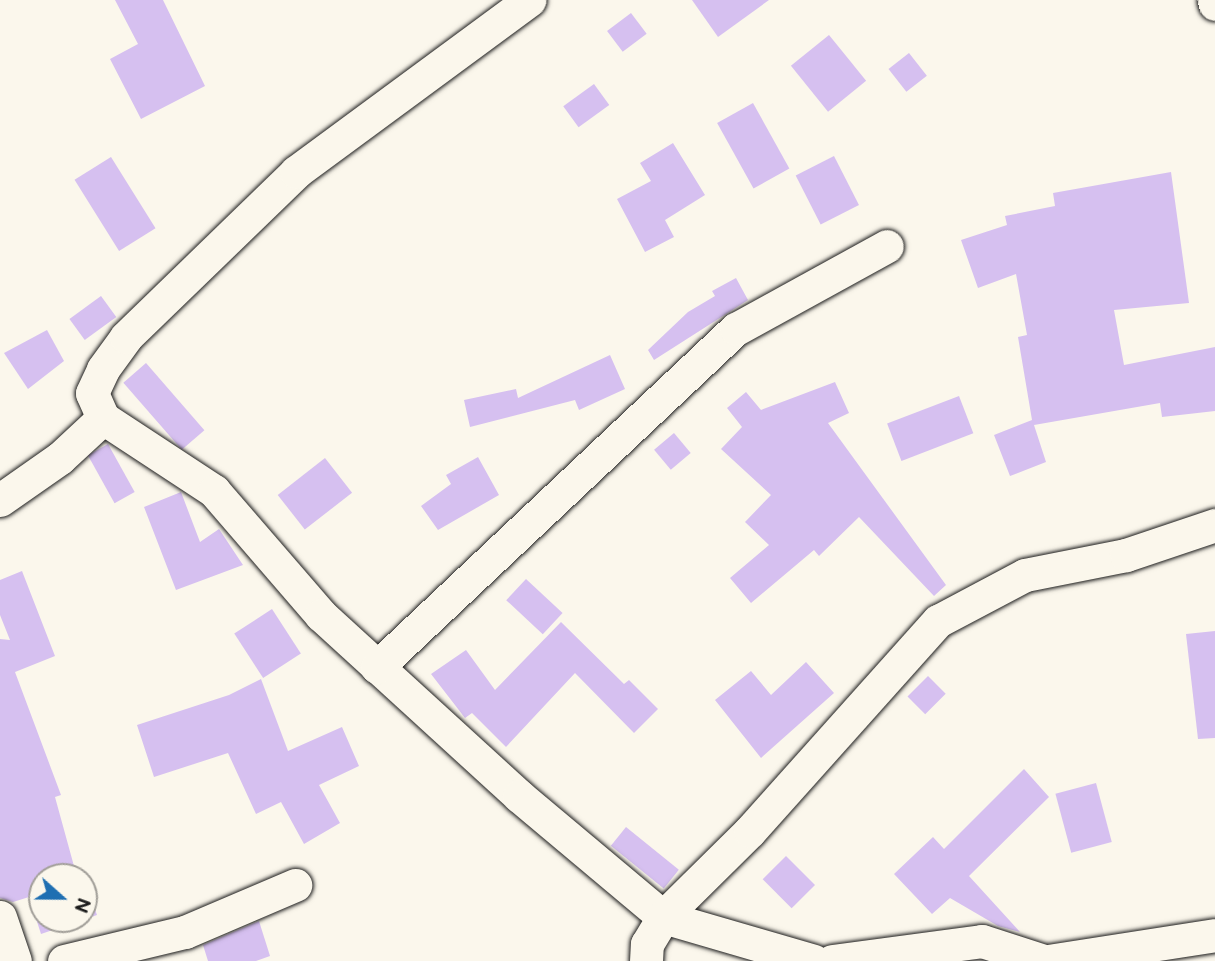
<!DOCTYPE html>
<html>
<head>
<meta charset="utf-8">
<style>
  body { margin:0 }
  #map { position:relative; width:1215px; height:961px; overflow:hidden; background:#fbf7ec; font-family:"Balsamiq Sans",sans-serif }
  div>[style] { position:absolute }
  .building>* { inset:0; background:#d6c0f0; transform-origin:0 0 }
  .roads { filter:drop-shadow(0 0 2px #1c1c1c) drop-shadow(0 0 2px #1c1c1c) }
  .street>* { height:33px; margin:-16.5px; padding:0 16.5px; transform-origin:16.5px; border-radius:16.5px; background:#fbf7ec }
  span { translate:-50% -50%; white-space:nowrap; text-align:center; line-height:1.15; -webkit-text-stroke:7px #fbf7ec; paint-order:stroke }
  .north { position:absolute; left:28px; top:863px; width:70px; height:70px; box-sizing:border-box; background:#fbf7ec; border:2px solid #a29f99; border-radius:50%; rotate:111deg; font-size:19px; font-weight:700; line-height:28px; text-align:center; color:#1c1c1c }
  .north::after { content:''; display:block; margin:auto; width:24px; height:32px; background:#1f6fb2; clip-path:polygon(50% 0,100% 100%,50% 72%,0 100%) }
</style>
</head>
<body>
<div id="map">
  <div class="building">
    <i style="clip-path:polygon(115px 0,163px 0,205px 86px,141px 119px,110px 59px,138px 44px)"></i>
    <i style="clip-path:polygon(692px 0,769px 0,718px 37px)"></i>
    <i style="left:631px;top:13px;width:26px;height:30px;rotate:53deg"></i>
    <i style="left:829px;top:35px;width:59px;height:49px;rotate:51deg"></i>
    <i style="left:909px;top:53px;width:29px;height:26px;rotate:52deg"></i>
    <i style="left:594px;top:84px;width:26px;height:38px;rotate:54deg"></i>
    <i style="left:753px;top:103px;width:75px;height:41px;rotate:61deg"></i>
    <i style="clip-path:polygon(673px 143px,705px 195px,665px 220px,674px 237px,645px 252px,617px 199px,651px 181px,640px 163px)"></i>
    <i style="left:834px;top:156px;width:55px;height:43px;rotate:63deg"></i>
    <i style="left:111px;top:157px;width:84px;height:43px;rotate:58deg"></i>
    <i style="clip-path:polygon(1171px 172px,1189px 303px,1114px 310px,1124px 365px,1215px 347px,1215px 411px,1162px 417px,1160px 403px,1034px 425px,1046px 462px,1010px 476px,994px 435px,1032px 420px,1018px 337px,1027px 335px,1016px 274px,978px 288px,961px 240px,1007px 225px,1005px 216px,1055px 206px,1053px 193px)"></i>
    <i style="clip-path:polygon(736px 278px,748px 300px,654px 360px,648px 350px,688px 312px,715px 296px,712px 291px)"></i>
    <i style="left:101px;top:296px;width:26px;height:39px;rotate:54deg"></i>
    <i style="clip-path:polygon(47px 330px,64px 361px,28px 389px,4px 353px)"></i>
    <i style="clip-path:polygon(610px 355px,625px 389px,579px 410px,575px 400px,470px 427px,464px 400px,516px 389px,518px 398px)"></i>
    <i style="left:146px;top:363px;width:89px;height:30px;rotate:49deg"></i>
    <i style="clip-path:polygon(835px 382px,849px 413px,828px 423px,946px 585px,934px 596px,859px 517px,819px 556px,814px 550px,751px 603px,730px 578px,769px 545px,745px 522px,771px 495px,721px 449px,742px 427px,727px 408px,746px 392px,761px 410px)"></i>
    <i style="left:959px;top:396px;width:40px;height:77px;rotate:69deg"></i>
    <i style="left:674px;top:433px;width:26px;height:26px;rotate:50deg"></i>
    <i style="left:108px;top:444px;width:55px;height:23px;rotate:61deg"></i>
    <i style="clip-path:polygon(478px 457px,499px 495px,438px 530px,421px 506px,451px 484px,446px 475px)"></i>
    <i style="left:325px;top:458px;width:44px;height:60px;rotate:52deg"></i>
    <i style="clip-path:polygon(181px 492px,200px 542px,219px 529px,243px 565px,176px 590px,144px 507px)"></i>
    <i style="clip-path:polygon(22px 571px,55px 656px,15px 672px,61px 795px,55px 797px,77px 877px,42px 877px,42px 919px,84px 919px,84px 878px,97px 915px,41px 934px,29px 897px,13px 902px,0 898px,0 639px,10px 640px,0 615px,0 580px)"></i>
    <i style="left:526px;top:579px;width:50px;height:29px;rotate:43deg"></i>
    <i style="left:272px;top:609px;width:53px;height:45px;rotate:57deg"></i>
    <i style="clip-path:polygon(561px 622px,624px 684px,629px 680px,658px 709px,634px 733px,575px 673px,506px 747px,472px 713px,465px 718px,431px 674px,466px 650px,495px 690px)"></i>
    <i style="clip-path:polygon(1215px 631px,1215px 738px,1198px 739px,1186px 634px)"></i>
    <i style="clip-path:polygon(806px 662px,834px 693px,761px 758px,715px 700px,751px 671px,771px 695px)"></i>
    <i style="left:928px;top:676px;width:25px;height:29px;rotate:45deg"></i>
    <i style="clip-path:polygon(261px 679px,288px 751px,342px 727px,359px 766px,319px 785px,340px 823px,304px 844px,281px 802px,256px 814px,228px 753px,154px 777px,137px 725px,229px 695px)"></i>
    <i style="clip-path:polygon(1024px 769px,1049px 797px,969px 876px,1020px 932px,998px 926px,950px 898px,932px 914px,894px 874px,933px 837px,944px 849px)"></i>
    <i style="left:1096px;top:783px;width:61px;height:42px;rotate:75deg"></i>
    <i style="left:626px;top:827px;width:68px;height:24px;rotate:39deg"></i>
    <i style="left:786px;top:856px;width:41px;height:33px;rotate:45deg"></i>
    <i style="clip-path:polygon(259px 921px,270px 956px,256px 961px,208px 961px,203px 945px)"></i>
  </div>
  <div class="roads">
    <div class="street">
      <i style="left:1214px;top:0;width:4px;rotate:76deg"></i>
      <i style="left:103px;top:418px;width:133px;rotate:33.3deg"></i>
      <i style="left:214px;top:491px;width:164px;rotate:49.2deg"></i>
      <i style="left:321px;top:615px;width:268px;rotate:42.4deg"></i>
      <i style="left:519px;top:796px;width:188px;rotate:40deg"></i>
      <i style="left:663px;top:917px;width:157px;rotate:16.2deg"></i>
      <i style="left:0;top:500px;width:73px;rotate:-35deg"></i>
      <i style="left:60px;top:458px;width:59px;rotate:-42.9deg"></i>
      <i style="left:103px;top:418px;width:27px;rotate:-114deg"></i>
      <i style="left:92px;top:393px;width:26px;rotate:-65deg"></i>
      <i style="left:103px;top:369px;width:39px;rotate:-54deg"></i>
      <i style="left:126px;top:337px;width:237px;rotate:-44.1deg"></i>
      <i style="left:296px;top:172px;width:290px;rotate:-36.4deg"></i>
      <i style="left:377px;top:667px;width:493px;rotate:-43.3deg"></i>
      <i style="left:736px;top:329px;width:172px;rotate:-28.8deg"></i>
      <i style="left:0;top:917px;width:46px;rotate:71.2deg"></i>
      <i style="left:64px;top:961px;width:124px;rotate:-13.5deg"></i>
      <i style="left:185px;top:932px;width:120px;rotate:-23.1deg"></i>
      <i style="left:646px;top:961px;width:17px;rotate:-87deg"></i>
      <i style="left:647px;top:944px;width:31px;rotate:-59deg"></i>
      <i style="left:663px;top:917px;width:122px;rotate:-44.7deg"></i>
      <i style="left:750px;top:831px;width:282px;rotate:-48.2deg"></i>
      <i style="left:938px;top:621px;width:98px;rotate:-27.9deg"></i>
      <i style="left:1025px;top:575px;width:103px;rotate:-11.2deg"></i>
      <i style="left:1126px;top:555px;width:94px;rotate:-18.6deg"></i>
      <i style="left:832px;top:961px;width:151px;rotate:-7.6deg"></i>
      <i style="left:982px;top:941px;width:65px;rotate:17.9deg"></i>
      <i style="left:1048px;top:961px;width:169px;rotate:-8.8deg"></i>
    </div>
  </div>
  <div class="north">N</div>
</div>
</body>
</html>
